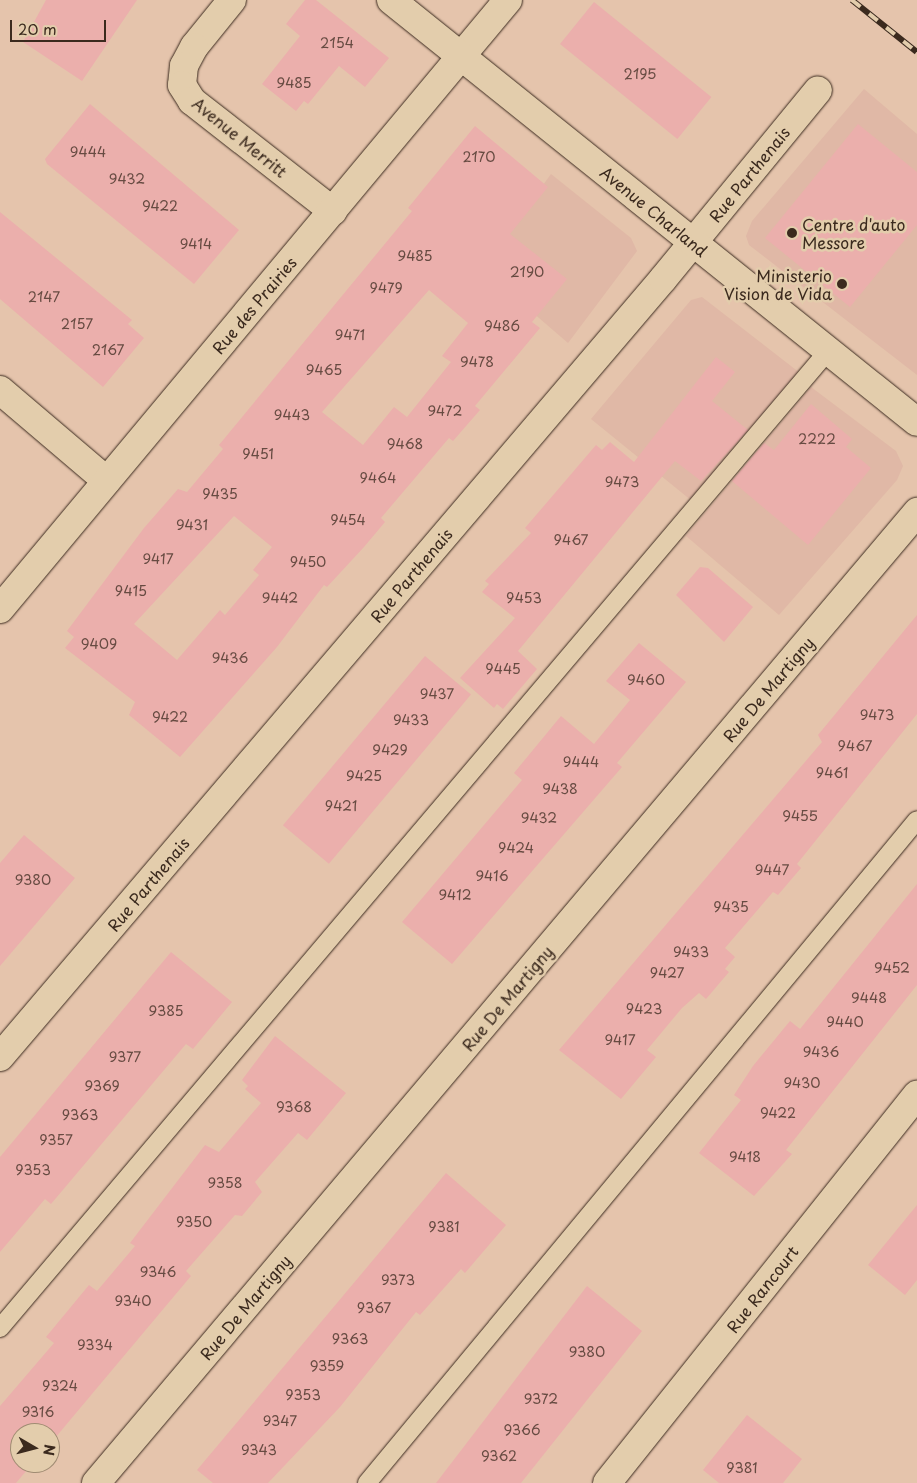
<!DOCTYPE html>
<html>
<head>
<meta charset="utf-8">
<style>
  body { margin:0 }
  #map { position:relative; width:917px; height:1483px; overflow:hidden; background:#e5c4ac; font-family:"Playpen Sans",sans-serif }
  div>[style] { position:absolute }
  .built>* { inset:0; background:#e0b8a6 }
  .building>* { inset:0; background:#ebafac; transform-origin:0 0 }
  .roads { filter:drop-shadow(0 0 1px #3b2a1e) drop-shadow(0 0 1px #3b2a1e) }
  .service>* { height:18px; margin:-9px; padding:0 9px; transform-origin:9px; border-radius:9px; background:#e3cdac }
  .minor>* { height:28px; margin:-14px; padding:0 14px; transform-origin:14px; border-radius:14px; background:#e3cdac }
  .tertiary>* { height:28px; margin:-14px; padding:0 14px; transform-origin:14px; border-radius:14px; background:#e3cdac }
  .rail>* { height:5.5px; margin-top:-2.75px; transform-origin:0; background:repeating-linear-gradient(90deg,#e3cdac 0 11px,#3b2a1e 0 22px); box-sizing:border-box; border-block:1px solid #3b2a1e }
  .dots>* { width:14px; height:14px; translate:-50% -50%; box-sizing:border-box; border:2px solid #e3cdac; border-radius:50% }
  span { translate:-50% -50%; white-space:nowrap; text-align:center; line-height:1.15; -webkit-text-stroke:5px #e3cdac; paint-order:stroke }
  .number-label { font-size:14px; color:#674b42 }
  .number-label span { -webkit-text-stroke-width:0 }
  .street-label { font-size:16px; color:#3b2a1e }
  .poi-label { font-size:16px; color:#3b2a1e }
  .left { translate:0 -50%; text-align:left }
  .right { translate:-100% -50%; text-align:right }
  .north { position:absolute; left:10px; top:1423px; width:50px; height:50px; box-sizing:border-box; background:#e3cdac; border:1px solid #a08c73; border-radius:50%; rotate:98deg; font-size:14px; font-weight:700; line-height:20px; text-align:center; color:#3b2a1e }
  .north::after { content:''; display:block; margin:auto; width:18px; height:22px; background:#3b2a1e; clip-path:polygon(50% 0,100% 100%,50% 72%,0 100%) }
  .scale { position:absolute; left:10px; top:20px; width:96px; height:22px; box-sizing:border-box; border:2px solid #3b2a1e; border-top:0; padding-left:6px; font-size:15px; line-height:18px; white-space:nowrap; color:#3b2a1e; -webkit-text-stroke:4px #e3cdac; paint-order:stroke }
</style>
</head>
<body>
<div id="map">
  <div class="built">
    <i style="clip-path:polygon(864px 89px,917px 134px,917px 375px,749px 245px,746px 236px,752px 221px)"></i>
    <i style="clip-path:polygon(551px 174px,631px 238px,637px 251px,568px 343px,482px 269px)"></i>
    <i style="clip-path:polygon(702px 297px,800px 373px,692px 501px,591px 419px,691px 300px)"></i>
    <i style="clip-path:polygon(811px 387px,896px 451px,903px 466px,897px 480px,779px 615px,686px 536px)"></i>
  </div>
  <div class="building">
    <i style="clip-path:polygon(46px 0,137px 0,82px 81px,23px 42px)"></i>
    <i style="clip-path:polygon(305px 0,316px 0,389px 58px,365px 87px,339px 66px,308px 104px,304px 101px,296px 111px,262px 84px,300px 36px,286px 24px)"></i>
    <i style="left:594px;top:2px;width:151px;height:54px;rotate:39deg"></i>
    <i style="clip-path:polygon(90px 104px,239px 230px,194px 284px,47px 164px,45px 159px)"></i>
    <i style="clip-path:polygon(858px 124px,917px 172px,917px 225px,850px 307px,765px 238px)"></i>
    <i style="clip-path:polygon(evenodd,475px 126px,548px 187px,510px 234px,567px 279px,532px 322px,540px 328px,475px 406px,480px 410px,453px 441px,449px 438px,381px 518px,385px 522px,364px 547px,327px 587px,324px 585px,277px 647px,180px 757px,129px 715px,135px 702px,65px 648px,74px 637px,67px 631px,144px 528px,178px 489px,187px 492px,223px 449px,219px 445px,412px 211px,408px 208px,475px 126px,429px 290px,468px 323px,442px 356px,451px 362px,407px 417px,394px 407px,363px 445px,322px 412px,429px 290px,475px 126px,234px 516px,272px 547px,253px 570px,259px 575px,225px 615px,220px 610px,177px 660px,134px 624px,234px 516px)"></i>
    <i style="clip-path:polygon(0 212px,132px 320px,128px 324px,144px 338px,103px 387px,0 299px)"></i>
    <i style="clip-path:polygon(716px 357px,735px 372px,712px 401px,748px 430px,701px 481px,675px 461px,518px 651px,537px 669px,503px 709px,497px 704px,494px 708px,460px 678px,515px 618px,482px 592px,489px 584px,485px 581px,531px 533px,525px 528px,596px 445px,602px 450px,610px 442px,634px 462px)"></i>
    <i style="clip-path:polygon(811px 404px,852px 439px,846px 447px,871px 468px,808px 545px,732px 481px,764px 443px,774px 450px)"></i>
    <i style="clip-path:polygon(700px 567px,708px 568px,753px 607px,724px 642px,676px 595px)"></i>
    <i style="clip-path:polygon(917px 615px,917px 714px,797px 864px,801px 868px,778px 895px,773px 892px,725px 948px,735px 957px,725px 969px,729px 972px,706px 999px,699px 993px,682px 1008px,647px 1050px,656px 1057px,621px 1099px,559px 1050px,822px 742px,818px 735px)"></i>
    <i style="clip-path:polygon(639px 643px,686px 682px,617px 763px,622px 767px,452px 964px,402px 922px,522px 780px,514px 773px,561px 716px,594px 744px,630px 700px,606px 681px)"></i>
    <i style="left:425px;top:656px;width:60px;height:221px;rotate:40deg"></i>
    <i style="clip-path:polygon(24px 835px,75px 878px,0 966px,0 863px)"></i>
    <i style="clip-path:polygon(917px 884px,917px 985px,786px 1150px,792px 1154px,754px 1196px,699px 1153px,741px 1100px,734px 1095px,753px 1066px,790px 1021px,800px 1029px)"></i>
    <i style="clip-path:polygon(171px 952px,232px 1002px,193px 1049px,186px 1044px,51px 1204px,45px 1199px,0 1252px,0 1157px)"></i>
    <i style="clip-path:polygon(275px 1036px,346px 1093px,307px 1140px,298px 1133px,255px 1182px,262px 1192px,242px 1216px,235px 1215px,186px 1271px,191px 1276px,50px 1444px,50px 1433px,20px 1433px,20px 1463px,33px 1463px,16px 1483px,0 1483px,0 1406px,54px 1343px,46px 1337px,89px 1285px,97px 1291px,135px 1246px,130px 1243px,205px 1145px,219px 1152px,261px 1103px,245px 1089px,248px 1086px,242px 1080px)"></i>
    <i style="clip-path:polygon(446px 1173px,506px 1225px,465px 1273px,461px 1269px,420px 1315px,416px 1312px,340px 1407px,268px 1483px,213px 1483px,197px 1470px)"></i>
    <i style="clip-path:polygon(917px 1205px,917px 1280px,905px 1295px,868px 1265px)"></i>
    <i style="clip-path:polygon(587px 1286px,642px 1331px,521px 1483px,436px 1483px)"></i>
    <i style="clip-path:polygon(747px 1415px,802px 1459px,783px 1483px,719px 1483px,703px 1470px)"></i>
  </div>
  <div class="roads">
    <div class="service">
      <i style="left:0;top:1328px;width:1281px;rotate:-49.72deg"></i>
      <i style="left:367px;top:1483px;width:861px;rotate:-50.32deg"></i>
    </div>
    <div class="minor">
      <i style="left:232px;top:0;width:60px;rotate:129deg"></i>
      <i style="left:194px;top:47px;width:21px;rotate:118deg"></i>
      <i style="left:184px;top:66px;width:19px;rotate:96deg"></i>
      <i style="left:182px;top:85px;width:19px;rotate:58deg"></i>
      <i style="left:192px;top:101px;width:179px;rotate:38deg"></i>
      <i style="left:0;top:390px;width:140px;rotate:40.4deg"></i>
      <i style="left:0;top:609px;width:793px;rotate:-50.17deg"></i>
      <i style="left:0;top:1057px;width:1022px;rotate:-49.56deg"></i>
      <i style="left:663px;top:279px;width:244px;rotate:-50.6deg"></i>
      <i style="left:96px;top:1483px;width:1272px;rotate:-49.78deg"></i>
      <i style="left:607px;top:1483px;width:497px;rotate:-51.4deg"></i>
    </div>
    <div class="tertiary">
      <i style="left:391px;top:0;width:674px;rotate:38.74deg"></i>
    </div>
  </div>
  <div class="rail">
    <i style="left:852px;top:0;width:83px;rotate:38.7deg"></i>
  </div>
  <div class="dots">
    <i style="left:792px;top:233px;background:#3b2a1e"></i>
    <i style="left:842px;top:284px;background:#3b2a1e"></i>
  </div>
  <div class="number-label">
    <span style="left:337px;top:43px">2154</span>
    <span style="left:640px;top:74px">2195</span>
    <span style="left:294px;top:83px">9485</span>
    <span style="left:88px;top:152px">9444</span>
    <span style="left:479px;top:157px">2170</span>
    <span style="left:127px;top:179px">9432</span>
    <span style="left:160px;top:206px">9422</span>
    <span style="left:196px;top:244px">9414</span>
    <span style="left:415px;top:256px">9485</span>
    <span style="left:527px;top:272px">2190</span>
    <span style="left:386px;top:288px">9479</span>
    <span style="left:44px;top:297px">2147</span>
    <span style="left:77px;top:324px">2157</span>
    <span style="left:502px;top:326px">9486</span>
    <span style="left:350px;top:335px">9471</span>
    <span style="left:108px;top:350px">2167</span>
    <span style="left:477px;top:362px">9478</span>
    <span style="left:324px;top:370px">9465</span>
    <span style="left:445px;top:411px">9472</span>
    <span style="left:292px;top:415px">9443</span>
    <span style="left:817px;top:439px">2222</span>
    <span style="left:405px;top:444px">9468</span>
    <span style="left:258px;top:454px">9451</span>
    <span style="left:378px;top:478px">9464</span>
    <span style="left:622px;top:482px">9473</span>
    <span style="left:220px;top:494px">9435</span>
    <span style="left:348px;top:520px">9454</span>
    <span style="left:192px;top:525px">9431</span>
    <span style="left:571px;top:540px">9467</span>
    <span style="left:158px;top:559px">9417</span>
    <span style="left:308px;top:562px">9450</span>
    <span style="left:131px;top:591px">9415</span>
    <span style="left:280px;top:598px">9442</span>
    <span style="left:524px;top:598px">9453</span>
    <span style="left:99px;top:644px">9409</span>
    <span style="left:230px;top:658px">9436</span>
    <span style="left:503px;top:669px">9445</span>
    <span style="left:646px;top:680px">9460</span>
    <span style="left:437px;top:694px">9437</span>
    <span style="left:877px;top:715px">9473</span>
    <span style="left:170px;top:717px">9422</span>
    <span style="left:411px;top:720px">9433</span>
    <span style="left:855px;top:746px">9467</span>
    <span style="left:390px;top:750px">9429</span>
    <span style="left:581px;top:762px">9444</span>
    <span style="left:832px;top:773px">9461</span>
    <span style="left:364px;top:776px">9425</span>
    <span style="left:560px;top:789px">9438</span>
    <span style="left:341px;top:806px">9421</span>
    <span style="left:800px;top:816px">9455</span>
    <span style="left:539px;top:818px">9432</span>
    <span style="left:516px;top:848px">9424</span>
    <span style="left:772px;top:870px">9447</span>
    <span style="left:492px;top:876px">9416</span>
    <span style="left:33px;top:880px">9380</span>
    <span style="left:455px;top:895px">9412</span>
    <span style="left:731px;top:907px">9435</span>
    <span style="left:691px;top:952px">9433</span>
    <span style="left:892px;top:968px">9452</span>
    <span style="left:667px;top:973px">9427</span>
    <span style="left:869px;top:998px">9448</span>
    <span style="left:644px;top:1009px">9423</span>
    <span style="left:166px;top:1011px">9385</span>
    <span style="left:845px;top:1022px">9440</span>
    <span style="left:620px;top:1040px">9417</span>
    <span style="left:821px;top:1052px">9436</span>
    <span style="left:125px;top:1057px">9377</span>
    <span style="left:802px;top:1083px">9430</span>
    <span style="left:102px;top:1086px">9369</span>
    <span style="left:294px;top:1107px">9368</span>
    <span style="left:778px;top:1113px">9422</span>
    <span style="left:80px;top:1115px">9363</span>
    <span style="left:56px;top:1140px">9357</span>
    <span style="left:745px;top:1157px">9418</span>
    <span style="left:33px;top:1170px">9353</span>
    <span style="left:225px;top:1183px">9358</span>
    <span style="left:194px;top:1222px">9350</span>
    <span style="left:444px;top:1227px">9381</span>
    <span style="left:158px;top:1272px">9346</span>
    <span style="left:398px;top:1280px">9373</span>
    <span style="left:133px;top:1301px">9340</span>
    <span style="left:374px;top:1308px">9367</span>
    <span style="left:350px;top:1339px">9363</span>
    <span style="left:95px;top:1345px">9334</span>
    <span style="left:587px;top:1352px">9380</span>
    <span style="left:327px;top:1366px">9359</span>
    <span style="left:60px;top:1386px">9324</span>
    <span style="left:303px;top:1395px">9353</span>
    <span style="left:541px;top:1399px">9372</span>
    <span style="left:38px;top:1412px">9316</span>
    <span style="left:280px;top:1421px">9347</span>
    <span style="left:522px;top:1430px">9366</span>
    <span style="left:259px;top:1450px">9343</span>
    <span style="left:499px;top:1456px">9362</span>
    <span style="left:742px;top:1468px">9381</span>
  </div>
  <div class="street-label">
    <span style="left:240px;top:137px;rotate:39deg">Avenue Merritt</span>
    <span style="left:749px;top:174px;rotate:-51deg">Rue Parthenais</span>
    <span style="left:654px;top:211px;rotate:39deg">Avenue Charland</span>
    <span style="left:254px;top:305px;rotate:-50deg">Rue des Prairies</span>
    <span style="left:411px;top:575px;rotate:-50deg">Rue Parthenais</span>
    <span style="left:768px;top:689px;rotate:-50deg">Rue De Martigny</span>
    <span style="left:148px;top:884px;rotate:-50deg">Rue Parthenais</span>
    <span style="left:507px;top:998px;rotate:-50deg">Rue De Martigny</span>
    <span style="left:762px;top:1289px;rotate:-52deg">Rue Rancourt</span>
    <span style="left:245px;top:1307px;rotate:-50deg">Rue De Martigny</span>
  </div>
  <div class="poi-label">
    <span class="left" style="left:802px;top:233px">Centre d'auto<br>Messore</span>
    <span class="right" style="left:832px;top:284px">Ministerio<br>Vision de Vida</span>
  </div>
  <div class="north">N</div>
  <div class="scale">20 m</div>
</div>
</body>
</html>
